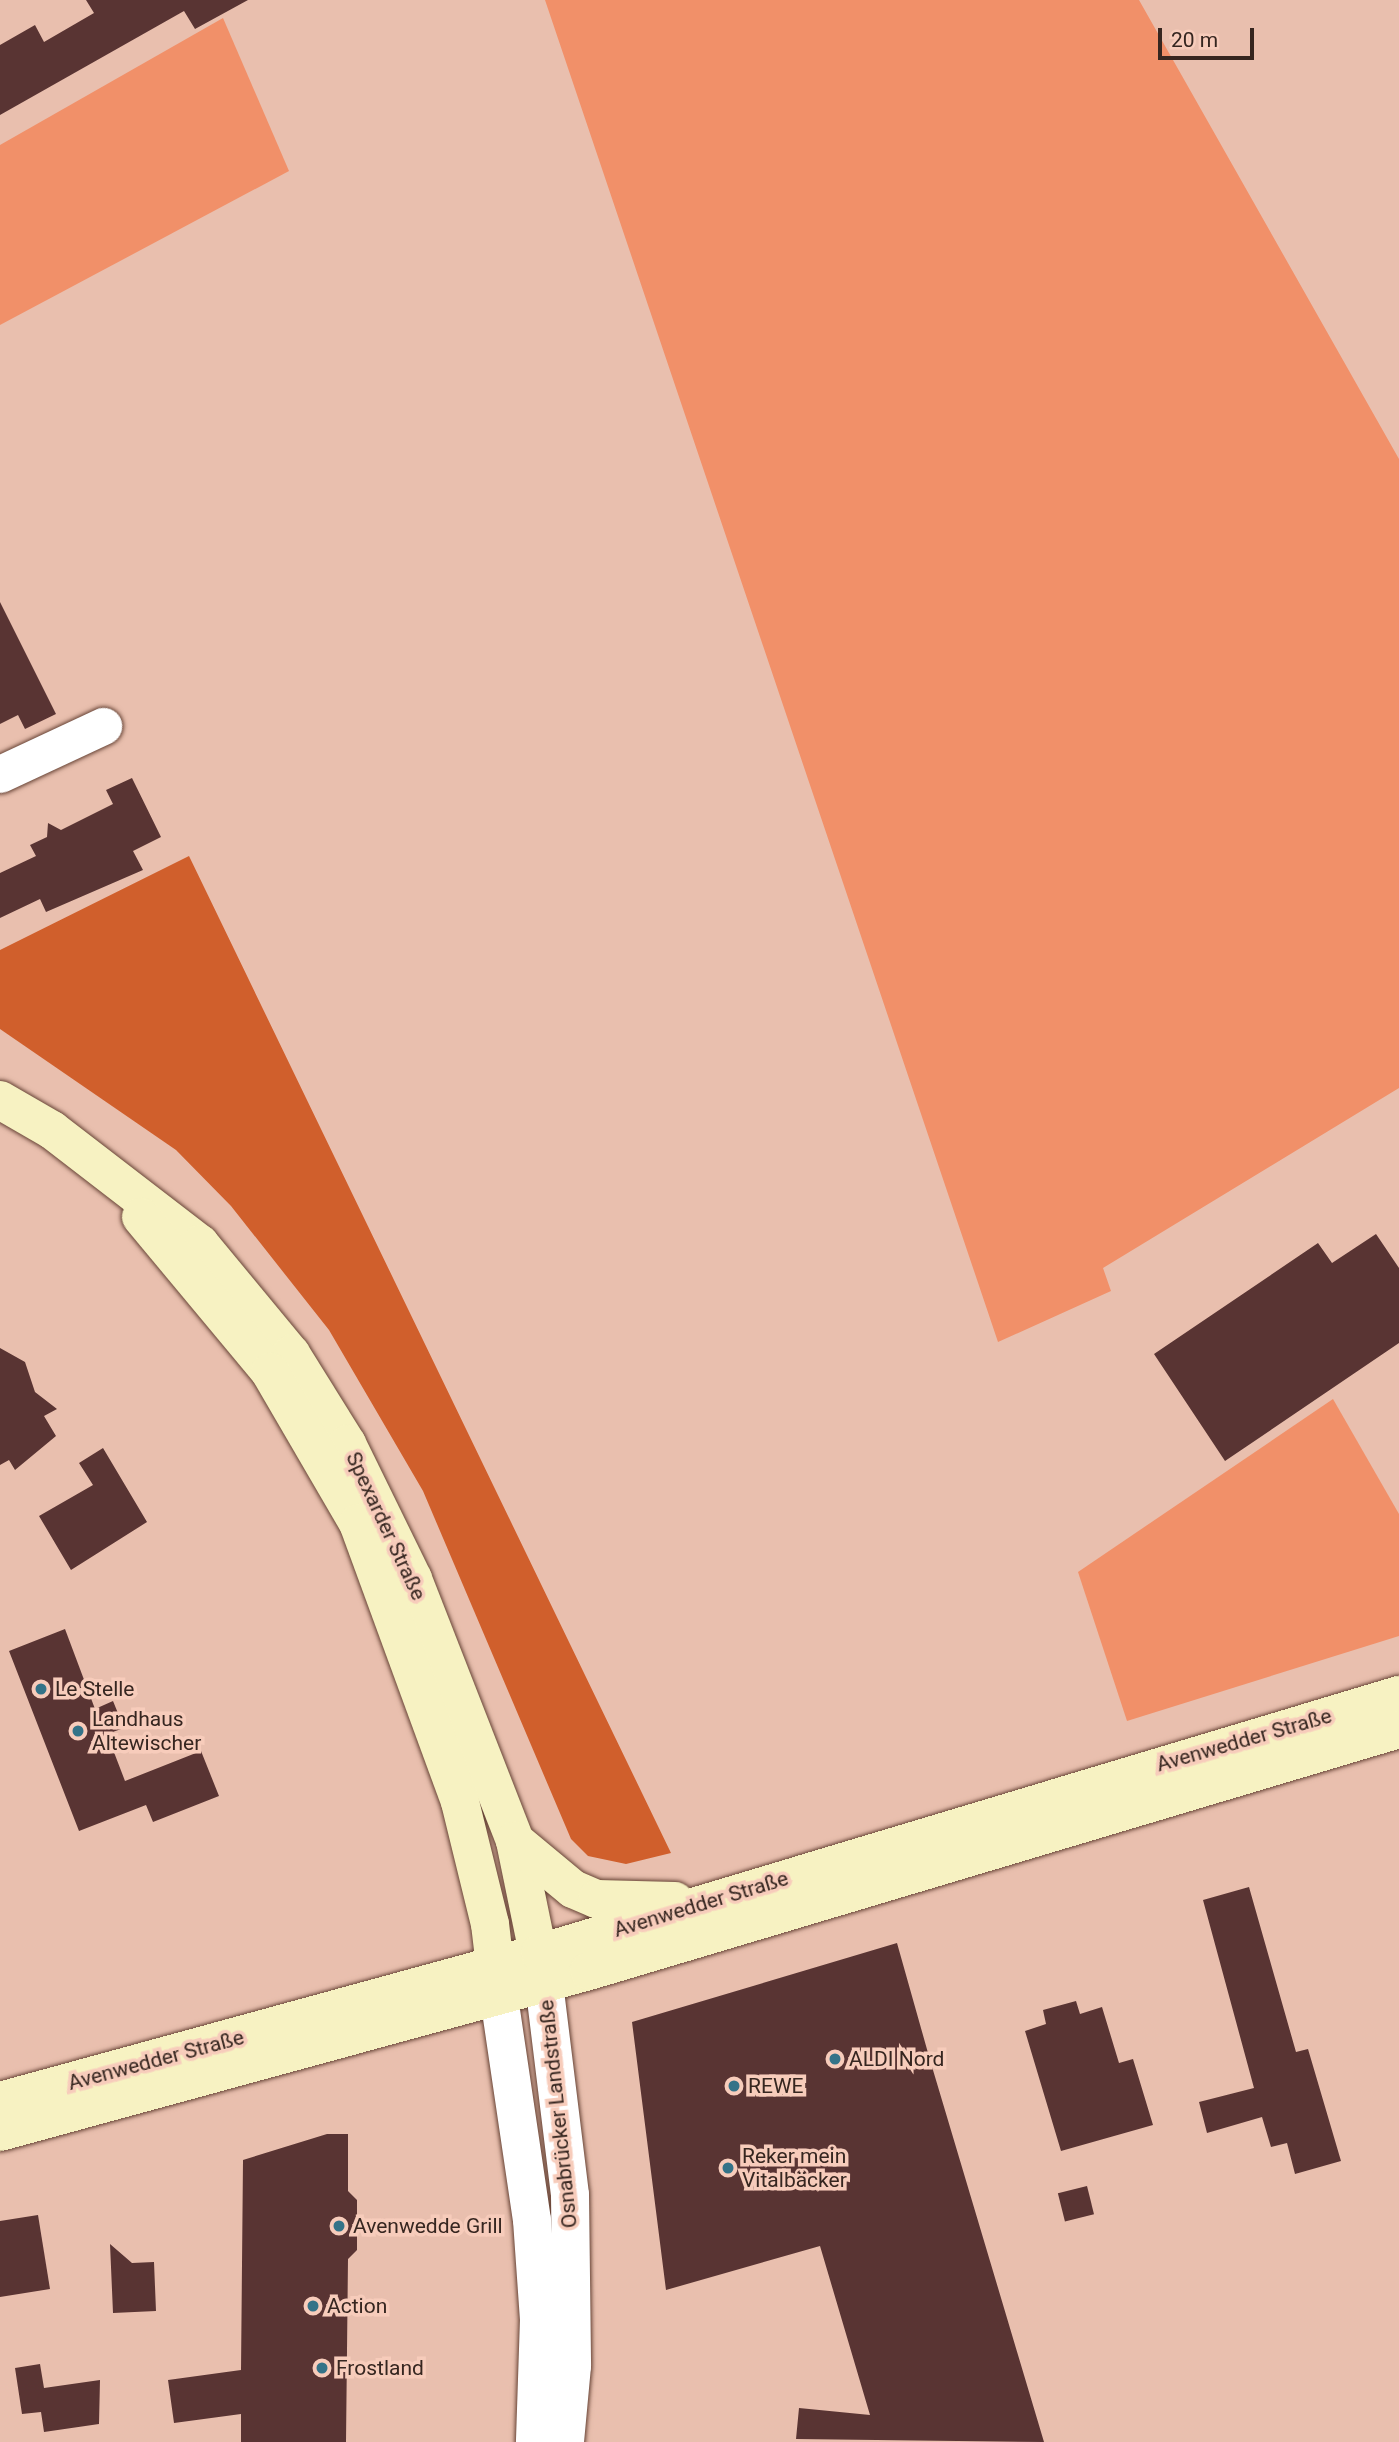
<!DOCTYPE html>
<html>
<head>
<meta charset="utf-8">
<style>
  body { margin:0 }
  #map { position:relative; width:1399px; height:2442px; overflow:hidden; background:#e9bfae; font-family:Roboto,sans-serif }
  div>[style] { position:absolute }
  .green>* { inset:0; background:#f19069 }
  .forest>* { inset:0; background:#d05f2c }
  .building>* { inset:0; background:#593433; transform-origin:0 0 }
  .roads { filter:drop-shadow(0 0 2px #674436) drop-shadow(0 0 2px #674436) }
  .minor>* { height:37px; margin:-18.5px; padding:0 18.5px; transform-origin:18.5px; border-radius:18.5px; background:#fff }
  .tertiary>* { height:38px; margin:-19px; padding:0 19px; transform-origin:19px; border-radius:19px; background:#fff }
  .secondary>* { height:38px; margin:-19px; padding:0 19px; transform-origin:19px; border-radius:19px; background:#f7f2c2 }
  .dots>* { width:19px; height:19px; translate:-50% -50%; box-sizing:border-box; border:4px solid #f7ccbb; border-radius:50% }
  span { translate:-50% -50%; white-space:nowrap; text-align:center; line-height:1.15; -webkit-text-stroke:7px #f7ccbb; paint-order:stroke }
  .street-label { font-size:21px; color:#362620 }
  .poi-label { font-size:21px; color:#362620 }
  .left { translate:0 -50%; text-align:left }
  .scale { position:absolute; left:1158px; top:28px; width:96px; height:32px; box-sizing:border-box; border:4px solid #362620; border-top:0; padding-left:9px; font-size:21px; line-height:24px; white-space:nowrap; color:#362620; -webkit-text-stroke:5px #f7ccbb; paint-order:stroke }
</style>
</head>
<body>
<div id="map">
  <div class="green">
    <i style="clip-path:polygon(545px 0,1139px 0,1399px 459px,1399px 1088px,1103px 1268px,1111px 1291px,998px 1342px)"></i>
    <i style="clip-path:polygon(223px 18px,289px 171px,0 325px,0 145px)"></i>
    <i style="clip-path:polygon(1333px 1399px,1399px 1514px,1399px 1636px,1127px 1721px,1078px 1572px)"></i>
  </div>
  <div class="forest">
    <i style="clip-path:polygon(189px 856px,671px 1853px,626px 1864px,588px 1856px,571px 1839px,423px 1491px,329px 1330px,231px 1206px,176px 1150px,0 1029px,0 950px)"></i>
  </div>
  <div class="building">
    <i style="clip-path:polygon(86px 0,248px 0,195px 29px,184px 11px,0 115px,0 45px,35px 25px,44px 42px,94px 13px)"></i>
    <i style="clip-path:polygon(0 602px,56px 714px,25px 729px,18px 715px,0 724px)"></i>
    <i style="clip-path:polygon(132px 778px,161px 837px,133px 851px,143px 870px,46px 912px,40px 899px,0 918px,0 873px,36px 856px,30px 845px,47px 837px,48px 823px,61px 830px,113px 804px,106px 790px)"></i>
    <i style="clip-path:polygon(1376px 1234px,1399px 1268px,1399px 1343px,1225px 1461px,1154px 1354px,1318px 1243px,1332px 1263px)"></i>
    <i style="clip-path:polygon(0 1348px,25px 1362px,35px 1392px,57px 1409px,44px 1416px,56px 1436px,15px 1470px,9px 1460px,0 1465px)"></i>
    <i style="clip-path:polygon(103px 1448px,147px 1522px,71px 1570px,39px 1516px,93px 1485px,79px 1463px)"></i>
    <i style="clip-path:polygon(65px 1629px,95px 1709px,113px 1701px,124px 1728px,107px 1734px,125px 1781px,201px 1751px,219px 1796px,153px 1822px,146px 1805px,79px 1831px,9px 1651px)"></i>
    <i style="clip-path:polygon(1249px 1887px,1296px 2052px,1308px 2049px,1341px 2161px,1295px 2174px,1287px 2143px,1271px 2147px,1262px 2117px,1207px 2133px,1199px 2102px,1254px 2088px,1203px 1900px)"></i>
    <i style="clip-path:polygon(897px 1943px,930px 2060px,1044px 2442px,796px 2439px,799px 2408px,870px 2415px,820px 2246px,666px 2290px,632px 2022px)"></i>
    <i style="clip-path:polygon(1076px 2001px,1080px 2014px,1102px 2007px,1119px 2063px,1133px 2059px,1153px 2125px,1061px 2151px,1025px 2031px,1046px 2024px,1043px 2010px)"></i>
    <i style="clip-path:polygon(327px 2134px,348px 2134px,348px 2191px,357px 2200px,357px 2250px,348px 2259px,346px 2442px,241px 2442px,241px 2414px,174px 2423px,168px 2380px,241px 2370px,243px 2160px)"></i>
    <i style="left:1087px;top:2186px;width:29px;height:30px;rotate:76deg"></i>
    <i style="clip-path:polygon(38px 2215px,50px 2289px,0 2297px,0 2221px)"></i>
    <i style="clip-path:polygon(110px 2244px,132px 2263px,154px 2262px,156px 2311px,113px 2313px)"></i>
    <i style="clip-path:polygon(40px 2364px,44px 2388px,100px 2380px,99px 2424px,44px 2432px,41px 2412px,22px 2414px,15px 2368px)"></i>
  </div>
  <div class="roads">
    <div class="minor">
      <i style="left:0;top:774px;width:114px;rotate:-25deg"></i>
    </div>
    <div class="tertiary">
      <i style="left:544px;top:1983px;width:214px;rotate:83deg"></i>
      <i style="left:570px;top:2195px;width:171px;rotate:89.3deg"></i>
      <i style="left:572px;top:2366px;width:76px;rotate:95.3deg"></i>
      <i style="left:499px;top:1997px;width:225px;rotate:81.6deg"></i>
      <i style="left:532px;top:2220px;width:99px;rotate:86deg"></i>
      <i style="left:539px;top:2319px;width:123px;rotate:91.9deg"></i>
    </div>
    <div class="secondary">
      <i style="left:0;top:1100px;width:60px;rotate:30deg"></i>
      <i style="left:52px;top:1130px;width:187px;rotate:37.6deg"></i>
      <i style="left:200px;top:1244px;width:143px;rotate:50.4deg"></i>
      <i style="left:291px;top:1354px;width:106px;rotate:58.1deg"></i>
      <i style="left:347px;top:1444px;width:150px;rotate:63.9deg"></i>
      <i style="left:413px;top:1579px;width:281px;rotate:68.7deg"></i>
      <i style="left:515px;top:1841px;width:140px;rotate:78.4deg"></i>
      <i style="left:141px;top:1217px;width:202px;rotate:50.2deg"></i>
      <i style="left:270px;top:1372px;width:175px;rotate:59.8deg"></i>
      <i style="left:358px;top:1523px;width:297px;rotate:69.9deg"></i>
      <i style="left:460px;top:1802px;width:126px;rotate:76.2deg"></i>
      <i style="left:490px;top:1924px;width:67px;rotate:83.2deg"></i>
      <i style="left:515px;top:1841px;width:75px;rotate:39.6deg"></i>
      <i style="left:573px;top:1889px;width:26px;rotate:23deg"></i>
      <i style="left:597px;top:1899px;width:78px;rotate:1.5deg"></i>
      <i style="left:0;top:2101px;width:560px;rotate:-15.33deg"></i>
      <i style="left:540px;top:1953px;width:897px;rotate:-16.72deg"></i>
      <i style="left:0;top:2132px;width:611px;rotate:-15.29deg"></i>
      <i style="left:589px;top:1971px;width:845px;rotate:-16.63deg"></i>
    </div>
  </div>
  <div class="dots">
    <i style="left:41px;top:1689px;background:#347388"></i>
    <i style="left:78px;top:1731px;background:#347388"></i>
    <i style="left:835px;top:2059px;background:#347388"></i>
    <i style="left:734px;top:2086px;background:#347388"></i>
    <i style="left:728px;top:2168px;background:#347388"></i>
    <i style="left:339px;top:2226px;background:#347388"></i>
    <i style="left:313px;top:2306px;background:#347388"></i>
    <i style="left:322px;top:2368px;background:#347388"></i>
  </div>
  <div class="street-label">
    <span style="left:386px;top:1526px;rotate:65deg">Spexarder Straße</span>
    <span style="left:1244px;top:1740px;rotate:-16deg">Avenwedder Straße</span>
    <span style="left:701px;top:1904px;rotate:-17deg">Avenwedder Straße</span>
    <span style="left:156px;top:2060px;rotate:-15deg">Avenwedder Straße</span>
    <span style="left:558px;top:2114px;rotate:-96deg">Osnabrücker Landstraße</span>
  </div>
  <div class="poi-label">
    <span class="left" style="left:55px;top:1689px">Le Stelle</span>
    <span class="left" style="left:92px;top:1731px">Landhaus<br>Altewischer</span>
    <span class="left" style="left:849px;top:2059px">ALDI Nord</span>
    <span class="left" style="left:748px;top:2086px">REWE</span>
    <span class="left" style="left:742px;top:2168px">Reker mein<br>Vitalbäcker</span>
    <span class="left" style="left:353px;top:2226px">Avenwedde Grill</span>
    <span class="left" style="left:327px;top:2306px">Action</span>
    <span class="left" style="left:336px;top:2368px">Frostland</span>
  </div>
  <div class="scale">20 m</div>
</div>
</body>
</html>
